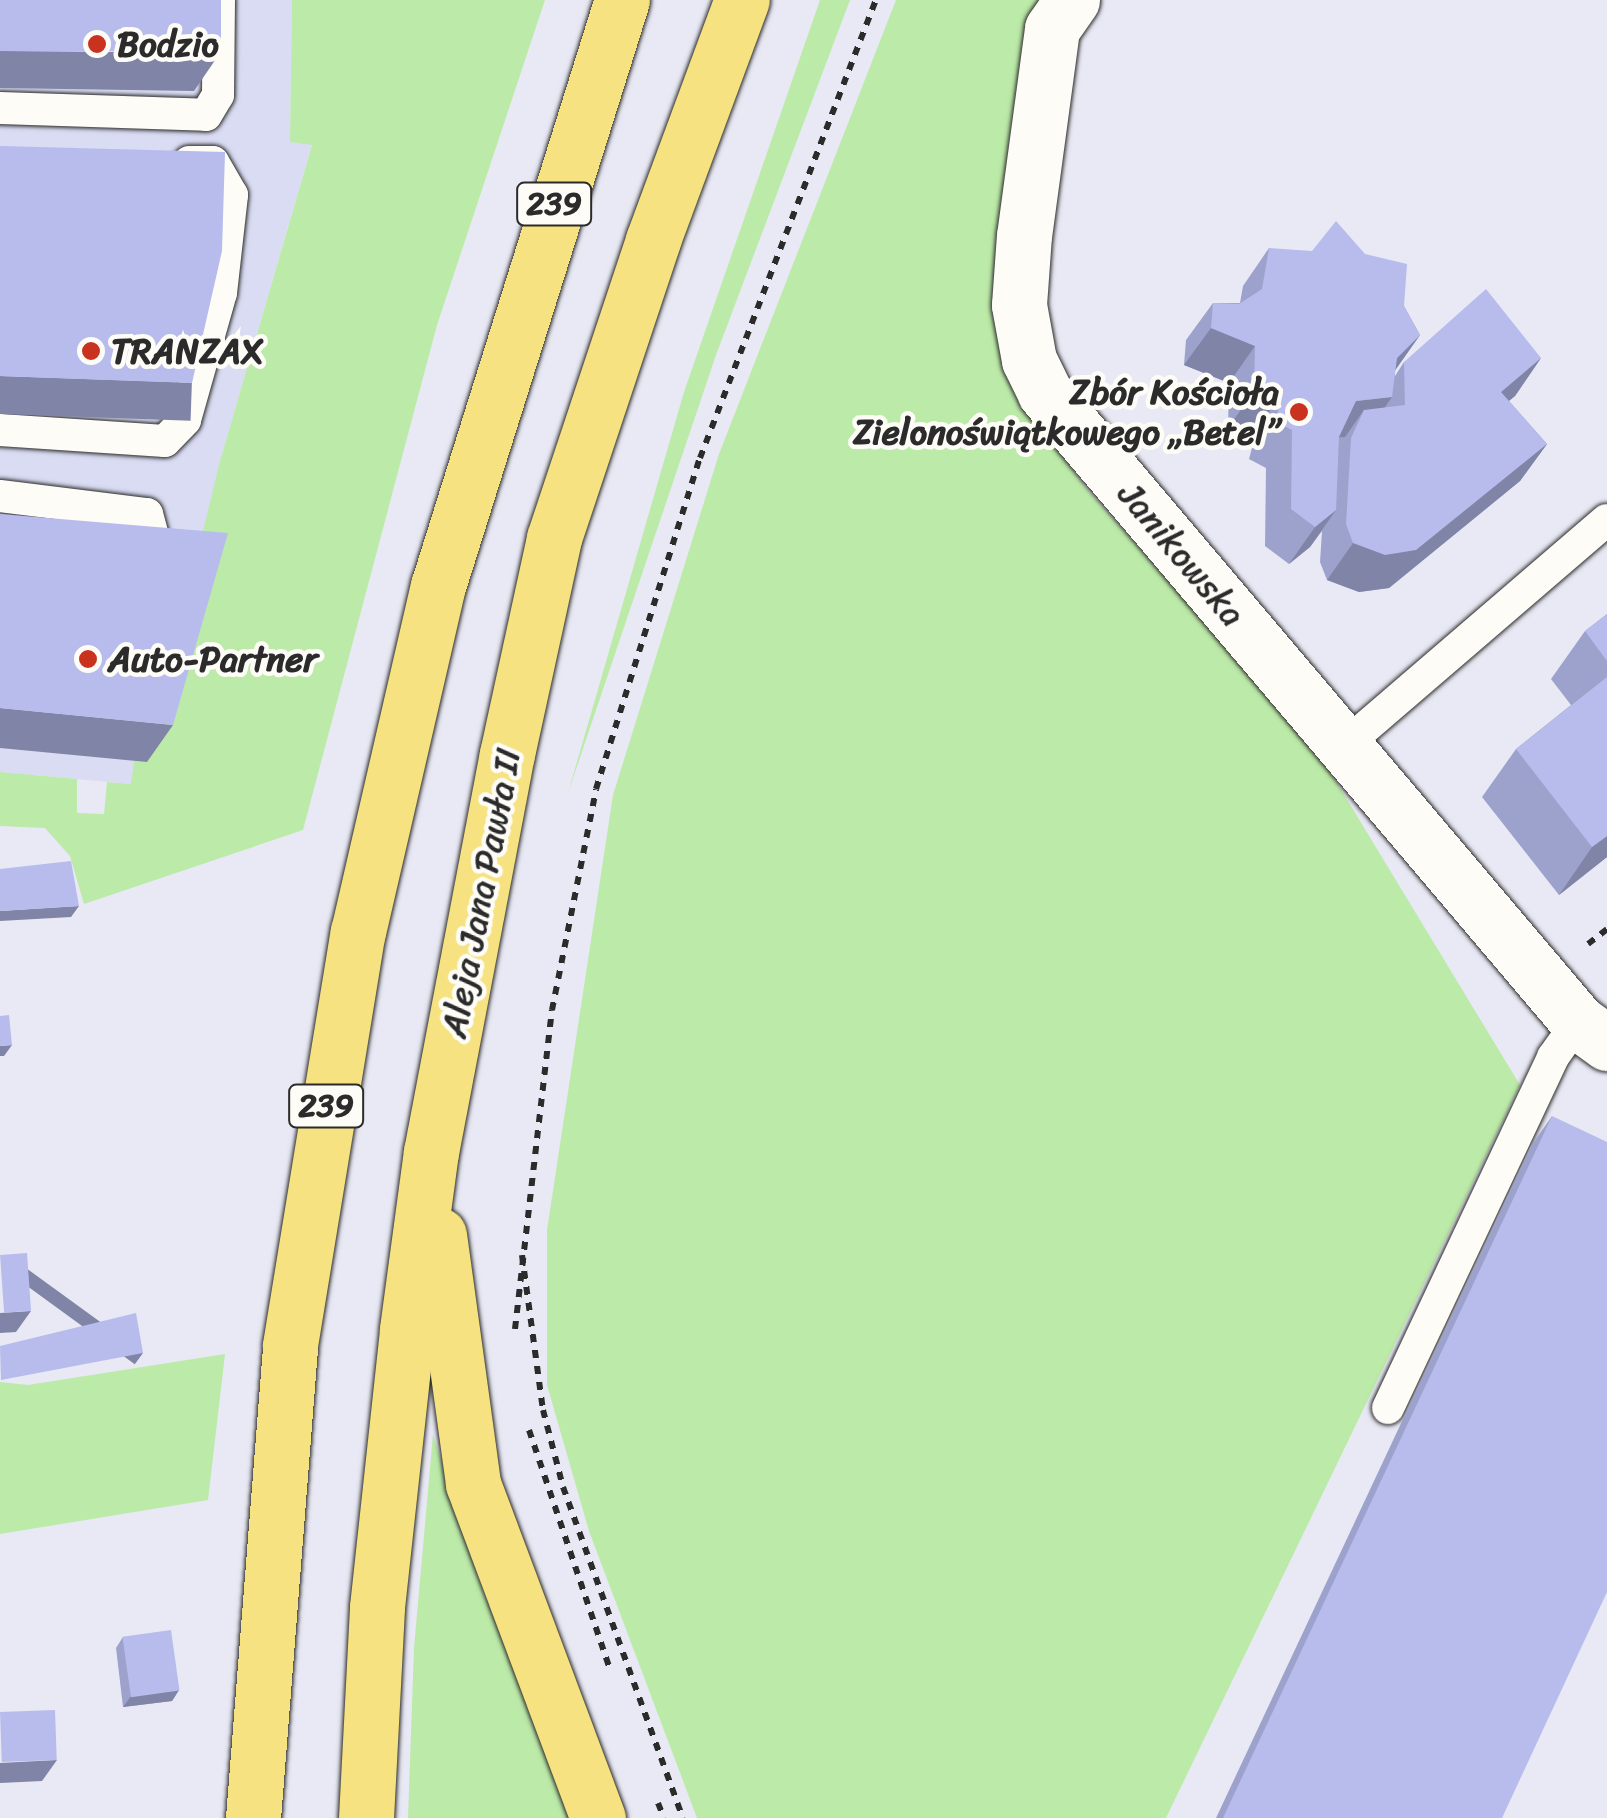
<!DOCTYPE html>
<html>
<head>
<meta charset="utf-8">
<style>
  body { margin:0 }
  #map { position:relative; width:1607px; height:1818px; overflow:hidden; background:#e8e9f4; font-family:Sriracha,sans-serif }
  div>[style] { position:absolute }
  .built>* { inset:0; background:#d9dcf2 }
  .green>* { inset:0; background:#bceaa8 }
  .path>* { height:6px; margin-top:-3px; transform-origin:0; background:repeating-linear-gradient(90deg,#2b2b2b 0 8px,transparent 0 16px) }
  .roads { filter:drop-shadow(0 0 2px #2b2b2b) drop-shadow(0 0 2px #2b2b2b) }
  .lane>* { height:32px; margin:-16px; padding:0 16px; transform-origin:16px; border-radius:16px; background:#fdfcf7 }
  .street>* { height:55px; margin:-27.5px; padding:0 27.5px; transform-origin:27.5px; border-radius:27.5px; background:#fdfcf7 }
  .primary>* { height:55px; margin:-27.5px; padding:0 27.5px; transform-origin:27.5px; border-radius:27.5px; background:#f7e281 }
  .wall>* { inset:0; background:#9da2cc }
  .shaded-wall>* { inset:0; background:#8084a6; transform-origin:0 0 }
  .building>* { inset:0; background:#b7bced; transform-origin:0 0 }
  .dots>* { width:28px; height:28px; translate:-50% -50%; box-sizing:border-box; border:5px solid #fdfcf7; border-radius:50% }
  span { translate:-50% -50%; white-space:nowrap; text-align:center; line-height:1.15; -webkit-text-stroke:9px #fdfcf7; paint-order:stroke }
  .shield-label span { padding:2px 8px; background:#fdfcf7; border:2px solid; border-radius:8px; -webkit-text-stroke-width:0 }
  .shield-label { font-size:32px; color:#2b2b2b; font-weight:700 }
  .poi-label { font-size:35px; color:#2b2b2b; font-weight:700 }
  .left { translate:0 -50%; text-align:left }
  .right { translate:-100% -50%; text-align:right }
  .street-label { font-size:35px; color:#2b2b2b }
</style>
</head>
<body>
<div id="map">
  <div class="built">
    <i style="clip-path:polygon(0 0,292px 0,290px 142px,312px 144px,220px 461px,202px 570px,147px 762px,131px 784px,0 772px)"></i>
  </div>
  <div class="green">
    <i style="clip-path:polygon(292px 0,545px 0,437px 325px,303px 830px,84px 904px,70px 856px,45px 828px,0 826px,0 772px,77px 779px,77px 813px,104px 814px,107px 782px,131px 784px,134px 761px,147px 762px,220px 461px,312px 145px,290px 142px)"></i>
    <i style="clip-path:polygon(820px 0,850px 0,716px 355px,568px 793px,684px 392px)"></i>
    <i style="clip-path:polygon(896px 0,1044px 0,1020px 400px,1087px 489px,1314px 745px,1520px 1085px,1166px 1818px,697px 1818px,589px 1531px,547px 1385px,547px 1230px,613px 795px,719px 454px)"></i>
    <i style="clip-path:polygon(225px 1354px,208px 1500px,0 1534px,0 1382px,28px 1385px)"></i>
    <i style="clip-path:polygon(433px 1434px,477px 1575px,573px 1818px,408px 1818px,414px 1648px)"></i>
  </div>
  <div class="path">
    <i style="left:1588px;top:944px;width:24px;rotate:-38deg"></i>
    <i style="left:522px;top:1255px;width:156px;rotate:82.3deg"></i>
    <i style="left:543px;top:1410px;width:80px;rotate:75.4deg"></i>
    <i style="left:563px;top:1487px;width:352px;rotate:70.1deg"></i>
    <i style="left:515px;top:1329px;width:321px;rotate:-83.4deg"></i>
    <i style="left:552px;top:1010px;width:225px;rotate:-78.7deg"></i>
    <i style="left:596px;top:789px;width:347px;rotate:-72.6deg"></i>
    <i style="left:700px;top:458px;width:491px;rotate:-69deg"></i>
    <i style="left:529px;top:1430px;width:252px;rotate:71.3deg"></i>
    <i style="left:658px;top:1803px;width:16px;rotate:68deg"></i>
  </div>
  <div class="roads">
    <div class="lane">
      <i style="left:0;top:108px;width:206px;rotate:1.9deg"></i>
      <i style="left:206px;top:115px;width:23px;rotate:-59deg"></i>
      <i style="left:218px;top:95px;width:95px;rotate:-89.4deg"></i>
      <i style="left:0;top:430px;width:165px;rotate:3.8deg"></i>
      <i style="left:165px;top:441px;width:29px;rotate:-46deg"></i>
      <i style="left:185px;top:420px;width:132px;rotate:-74.2deg"></i>
      <i style="left:221px;top:293px;width:99px;rotate:-83.6deg"></i>
      <i style="left:232px;top:195px;width:38px;rotate:-120deg"></i>
      <i style="left:213px;top:162px;width:24px;rotate:180deg"></i>
      <i style="left:0;top:496px;width:148px;rotate:7deg"></i>
      <i style="left:147px;top:514px;width:30px;rotate:75deg"></i>
      <i style="left:1345px;top:745px;width:345px;rotate:-40.7deg"></i>
      <i style="left:1388px;top:1408px;width:388px;rotate:-64.8deg"></i>
      <i style="left:1553px;top:1057px;width:43px;rotate:-54.5deg"></i>
    </div>
    <div class="street">
      <i style="left:1072px;top:0;width:35px;rotate:125deg"></i>
      <i style="left:1052px;top:29px;width:208px;rotate:97.7deg"></i>
      <i style="left:1024px;top:235px;width:70px;rotate:94.1deg"></i>
      <i style="left:1019px;top:305px;width:56px;rotate:79.7deg"></i>
      <i style="left:1029px;top:360px;width:37px;rotate:64deg"></i>
      <i style="left:1045px;top:393px;width:824px;rotate:49.72deg"></i>
      <i style="left:1578px;top:1022px;width:36px;rotate:36deg"></i>
    </div>
    <div class="primary">
      <i style="left:439px;top:1235px;width:251px;rotate:82.2deg"></i>
      <i style="left:473px;top:1484px;width:357px;rotate:69.5deg"></i>
      <i style="left:253px;top:1818px;width:474px;rotate:-85.5deg"></i>
      <i style="left:290px;top:1345px;width:419px;rotate:-80.7deg"></i>
      <i style="left:358px;top:932px;width:355px;rotate:-77deg"></i>
      <i style="left:438px;top:586px;width:614px;rotate:-72.57deg"></i>
      <i style="left:366px;top:1818px;width:211px;rotate:-87deg"></i>
      <i style="left:377px;top:1607px;width:280px;rotate:-83.8deg"></i>
      <i style="left:407px;top:1329px;width:179px;rotate:-82.3deg"></i>
      <i style="left:431px;top:1152px;width:405px;rotate:-79.2deg"></i>
      <i style="left:507px;top:754px;width:221px;rotate:-77.7deg"></i>
      <i style="left:554px;top:538px;width:314px;rotate:-71.6deg"></i>
      <i style="left:653px;top:240px;width:256px;rotate:-69.7deg"></i>
    </div>
  </div>
  <div class="wall">
    <i style="clip-path:polygon(1269px 248px,1404px 306px,1420px 335px,1395px 370px,1395px 376px,1404px 362px,1541px 358px,1515px 396px,1509px 401px,1547px 444px,1520px 481px,1389px 588px,1359px 592px,1327px 580px,1320px 562px,1322px 531px,1310px 547px,1289px 564px,1265px 546px,1266px 468px,1249px 459px,1257px 429px,1228px 428px,1229px 383px,1184px 365px,1186px 340px,1213px 303px,1240px 303px,1243px 286px)"></i>
    <i style="clip-path:polygon(1607px 614px,1607px 857px,1559px 895px,1482px 797px,1516px 749px,1571px 705px,1551px 679px,1585px 631px)"></i>
    <i style="clip-path:polygon(1552px 1116px,1502px 1818px,1216px 1818px,1531px 1146px)"></i>
    <i style="clip-path:polygon(123px 1637px,179px 1690px,172px 1701px,123px 1707px,116px 1648px)"></i>
  </div>
  <div class="shaded-wall">
    <i style="clip-path:polygon(0 51px,220px 53px,194px 91px,0 88px)"></i>
    <i style="clip-path:polygon(1211px 328px,1255px 346px,1229px 383px,1184px 365px)"></i>
    <i style="clip-path:polygon(1420px 335px,1394px 372px,1397px 358px)"></i>
    <i style="clip-path:polygon(1541px 358px,1515px 396px,1474px 429px,1501px 392px)"></i>
    <i style="left:0;top:376px;width:192px;height:38px;rotate:2deg"></i>
    <i style="clip-path:polygon(1254px 391px,1284px 391px,1257px 429px,1228px 428px)"></i>
    <i style="clip-path:polygon(1392px 397px,1366px 435px,1364px 410px,1345px 437px,1330px 438px,1356px 401px)"></i>
    <i style="clip-path:polygon(1547px 444px,1520px 481px,1389px 588px,1359px 592px,1327px 580px,1353px 543px)"></i>
    <i style="clip-path:polygon(1336px 510px,1310px 547px,1289px 564px,1315px 527px)"></i>
    <i style="clip-path:polygon(0 708px,173px 725px,147px 762px,0 748px)"></i>
    <i style="clip-path:polygon(1607px 836px,1607px 857px,1559px 895px,1592px 847px)"></i>
    <i style="clip-path:polygon(79px 906px,71px 917px,0 921px,0 911px)"></i>
    <i style="clip-path:polygon(12px 1045px,4px 1056px,0 1056px,0 1046px)"></i>
    <i style="clip-path:polygon(31px 1311px,16px 1332px,0 1333px,0 1313px)"></i>
    <i style="left:143px;top:1353px;width:14px;height:145px;rotate:126deg"></i>
    <i style="clip-path:polygon(179px 1690px,172px 1701px,123px 1707px,131px 1696px)"></i>
    <i style="clip-path:polygon(57px 1760px,42px 1781px,0 1783px,0 1763px)"></i>
  </div>
  <div class="building">
    <i style="left:0;top:0;width:221px;height:51px"></i>
    <i style="clip-path:polygon(0 146px,225px 152px,222px 251px,192px 383px,0 376px)"></i>
    <i style="clip-path:polygon(1336px 221px,1365px 254px,1407px 264px,1404px 306px,1420px 335px,1397px 358px,1392px 397px,1356px 401px,1339px 437px,1336px 510px,1315px 527px,1291px 509px,1292px 430px,1275px 421px,1284px 391px,1254px 391px,1255px 346px,1211px 328px,1213px 303px,1239px 304px,1262px 289px,1269px 248px,1312px 251px)"></i>
    <i style="clip-path:polygon(1486px 289px,1541px 358px,1501px 392px,1547px 444px,1416px 550px,1385px 555px,1353px 543px,1346px 524px,1351px 438px,1364px 410px,1405px 405px,1404px 362px)"></i>
    <i style="clip-path:polygon(0 514px,228px 533px,173px 725px,0 708px)"></i>
    <i style="clip-path:polygon(1607px 614px,1607px 661px,1585px 631px)"></i>
    <i style="clip-path:polygon(1607px 677px,1607px 836px,1592px 847px,1516px 749px)"></i>
    <i style="clip-path:polygon(71px 861px,79px 906px,0 911px,0 869px)"></i>
    <i style="clip-path:polygon(9px 1015px,12px 1045px,0 1046px,0 1016px)"></i>
    <i style="clip-path:polygon(1552px 1116px,1607px 1142px,1607px 1592px,1502px 1818px,1223px 1818px)"></i>
    <i style="left:27px;top:1253px;width:58px;height:27px;rotate:86deg"></i>
    <i style="clip-path:polygon(136px 1313px,143px 1353px,1px 1380px,0 1346px)"></i>
    <i style="left:171px;top:1630px;width:61px;height:49px;rotate:82deg"></i>
    <i style="left:55px;top:1710px;width:50px;height:55px;rotate:88deg"></i>
  </div>
  <div class="dots">
    <i style="left:97px;top:44px;background:#c8321e"></i>
    <i style="left:91px;top:351px;background:#c8321e"></i>
    <i style="left:1299px;top:412px;background:#c8321e"></i>
    <i style="left:88px;top:659px;background:#c8321e"></i>
  </div>
  <div class="shield-label">
    <span style="left:554px;top:204px">239</span>
    <span style="left:326px;top:1106px">239</span>
  </div>
  <div class="poi-label">
    <span class="left" style="left:117px;top:44px">Bodzio</span>
    <span class="left" style="left:111px;top:351px">TRANZAX</span>
    <span class="right" style="left:1279px;top:412px">Zbór Kościoła<br>Zielonoświątkowego „Betel”</span>
    <span class="left" style="left:108px;top:659px">Auto-Partner</span>
  </div>
  <div class="street-label">
    <span style="left:1182px;top:554px;rotate:50deg">Janikowska</span>
    <span style="left:481px;top:893px;rotate:-79deg">Aleja Jana Pawła II</span>
  </div>
</div>
</body>
</html>
